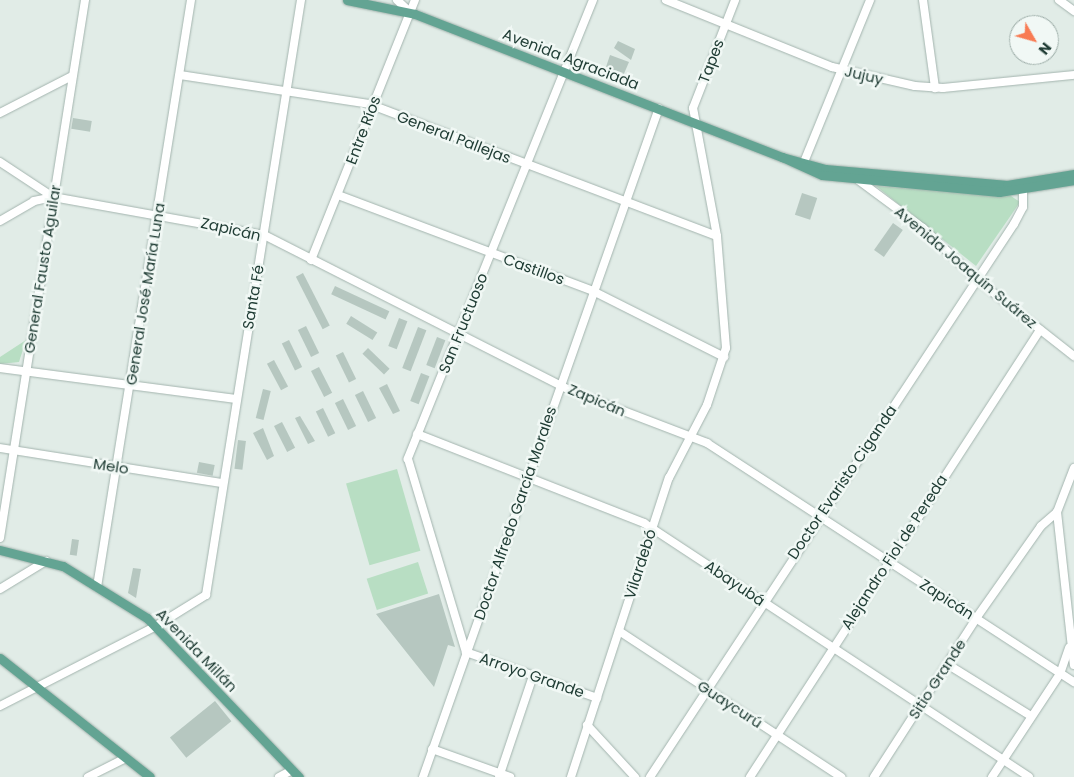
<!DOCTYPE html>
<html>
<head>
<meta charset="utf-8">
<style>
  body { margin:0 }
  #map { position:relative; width:1074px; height:777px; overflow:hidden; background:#e1ece7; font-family:Poppins,sans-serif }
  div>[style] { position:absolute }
  .green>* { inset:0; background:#b8dec3; transform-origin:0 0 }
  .building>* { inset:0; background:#b6c7c0; transform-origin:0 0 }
  .roads { filter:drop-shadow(0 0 1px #a3b4ae) drop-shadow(0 0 1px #a3b4ae) }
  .minor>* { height:8px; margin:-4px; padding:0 4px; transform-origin:4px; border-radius:4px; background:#fff }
  .major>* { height:9px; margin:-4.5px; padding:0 4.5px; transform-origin:4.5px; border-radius:4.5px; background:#63a493 }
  span { translate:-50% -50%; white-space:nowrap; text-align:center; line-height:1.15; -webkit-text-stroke:5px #f1f8f5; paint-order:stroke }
  .street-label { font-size:15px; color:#203d35 }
  .north { position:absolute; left:1009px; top:15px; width:50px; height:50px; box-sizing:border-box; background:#f1f8f5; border:1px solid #9dada8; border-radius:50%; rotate:128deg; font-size:14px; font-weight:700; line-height:20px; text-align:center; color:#203d35 }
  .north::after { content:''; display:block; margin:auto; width:18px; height:22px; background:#f87b53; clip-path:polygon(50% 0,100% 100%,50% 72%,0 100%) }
</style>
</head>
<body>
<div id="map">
  <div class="green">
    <i style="clip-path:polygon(876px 186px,1011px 196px,1020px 202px,976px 266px)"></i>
    <i style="clip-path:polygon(26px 340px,19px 362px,0 364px,0 357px)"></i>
    <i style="left:397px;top:469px;width:85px;height:53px;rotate:74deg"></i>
    <i style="left:418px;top:562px;width:33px;height:54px;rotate:72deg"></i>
  </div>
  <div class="building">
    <i style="clip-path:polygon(618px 41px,635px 49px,631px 60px,614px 48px)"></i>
    <i style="clip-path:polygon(610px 55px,629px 62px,623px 76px,606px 67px)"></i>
    <i style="left:73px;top:118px;width:19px;height:11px;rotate:9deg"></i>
    <i style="left:802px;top:193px;width:16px;height:23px;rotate:18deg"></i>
    <i style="left:893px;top:223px;width:12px;height:33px;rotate:35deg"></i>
    <i style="left:303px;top:273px;width:59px;height:8px;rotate:63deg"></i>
    <i style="left:335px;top:286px;width:60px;height:9px;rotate:25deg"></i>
    <i style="left:351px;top:316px;width:31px;height:9px;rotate:32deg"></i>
    <i style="left:399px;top:318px;width:9px;height:30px;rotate:21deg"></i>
    <i style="left:306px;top:326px;width:30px;height:9px;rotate:64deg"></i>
    <i style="left:418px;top:327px;width:9px;height:44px;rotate:21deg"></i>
    <i style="left:437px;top:337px;width:9px;height:30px;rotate:21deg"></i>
    <i style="left:289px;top:340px;width:30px;height:8px;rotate:64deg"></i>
    <i style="left:368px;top:348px;width:30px;height:8px;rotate:44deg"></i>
    <i style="left:343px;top:352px;width:30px;height:8px;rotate:64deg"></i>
    <i style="left:274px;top:360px;width:30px;height:8px;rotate:62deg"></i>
    <i style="left:319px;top:367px;width:29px;height:9px;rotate:63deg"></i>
    <i style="left:421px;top:373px;width:9px;height:30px;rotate:21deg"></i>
    <i style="clip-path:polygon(387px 384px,400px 411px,393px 414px,379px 388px)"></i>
    <i style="left:263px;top:389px;width:8px;height:30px;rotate:14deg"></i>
    <i style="left:363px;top:391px;width:30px;height:9px;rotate:64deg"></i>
    <i style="left:343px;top:399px;width:30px;height:9px;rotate:64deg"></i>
    <i style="left:323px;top:408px;width:28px;height:8px;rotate:64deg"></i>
    <i style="clip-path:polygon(300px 416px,315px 441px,308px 444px,295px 418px)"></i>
    <i style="left:282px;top:422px;width:29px;height:9px;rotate:63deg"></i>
    <i style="clip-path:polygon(263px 428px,274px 456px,267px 460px,253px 433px)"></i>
    <i style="left:238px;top:440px;width:8px;height:29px;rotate:7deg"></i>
    <i style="left:199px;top:462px;width:16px;height:11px;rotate:11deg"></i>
    <i style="left:72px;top:539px;width:7px;height:16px;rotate:8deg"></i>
    <i style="clip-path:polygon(133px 568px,141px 569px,136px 598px,128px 593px)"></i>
    <i style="clip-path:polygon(439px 594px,455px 647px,448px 645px,434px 687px,376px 614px)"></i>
    <i style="left:215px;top:701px;width:26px;height:58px;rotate:51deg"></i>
  </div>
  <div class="roads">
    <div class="minor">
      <i style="left:397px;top:0;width:16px;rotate:43deg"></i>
      <i style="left:593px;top:0;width:495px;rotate:112deg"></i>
      <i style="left:408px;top:459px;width:202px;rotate:73.3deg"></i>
      <i style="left:466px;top:652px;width:139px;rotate:19.3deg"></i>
      <i style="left:666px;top:0;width:179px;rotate:22deg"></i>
      <i style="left:832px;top:67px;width:85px;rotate:12.9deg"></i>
      <i style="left:915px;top:86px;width:28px;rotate:4deg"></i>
      <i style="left:943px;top:88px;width:132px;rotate:-5.7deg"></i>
      <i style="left:923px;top:0;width:89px;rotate:82.2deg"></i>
      <i style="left:1059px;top:0;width:19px;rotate:36deg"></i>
      <i style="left:180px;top:75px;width:191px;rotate:8.7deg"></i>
      <i style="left:369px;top:104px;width:372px;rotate:20.8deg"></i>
      <i style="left:0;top:113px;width:81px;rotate:-27.2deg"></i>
      <i style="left:0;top:162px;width:64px;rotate:33.4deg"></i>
      <i style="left:804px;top:162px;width:175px;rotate:-67.8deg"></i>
      <i style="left:857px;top:179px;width:82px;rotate:36.6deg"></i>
      <i style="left:923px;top:228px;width:74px;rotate:43.9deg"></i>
      <i style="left:976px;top:279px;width:125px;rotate:38.2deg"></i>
      <i style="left:338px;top:195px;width:272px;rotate:20.6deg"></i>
      <i style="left:593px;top:291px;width:147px;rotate:26.7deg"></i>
      <i style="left:0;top:221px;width:39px;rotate:-30deg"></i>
      <i style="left:34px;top:201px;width:19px;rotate:-12deg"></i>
      <i style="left:53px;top:197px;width:214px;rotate:10.2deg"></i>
      <i style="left:264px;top:235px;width:344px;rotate:26.9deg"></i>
      <i style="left:571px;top:391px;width:146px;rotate:20.9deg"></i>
      <i style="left:707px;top:443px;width:438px;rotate:33.1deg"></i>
      <i style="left:311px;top:260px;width:280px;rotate:-68.2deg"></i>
      <i style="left:0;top:368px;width:238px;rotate:7.5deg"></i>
      <i style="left:417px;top:434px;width:244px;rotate:21.4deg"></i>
      <i style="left:644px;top:523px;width:461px;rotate:33.4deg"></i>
      <i style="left:0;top:448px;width:225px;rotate:9deg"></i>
      <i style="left:1074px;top:468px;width:47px;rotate:111.1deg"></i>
      <i style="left:1057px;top:512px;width:154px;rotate:83.7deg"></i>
      <i style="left:0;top:538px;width:545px;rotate:-81.02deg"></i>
      <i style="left:97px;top:587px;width:594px;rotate:-80.9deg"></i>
      <i style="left:0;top:589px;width:54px;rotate:-31.3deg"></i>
      <i style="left:619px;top:631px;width:266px;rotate:33.3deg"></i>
      <i style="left:947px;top:664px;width:99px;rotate:31.8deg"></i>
      <i style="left:0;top:706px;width:175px;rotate:-27.1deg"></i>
      <i style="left:156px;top:626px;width:59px;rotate:-31.8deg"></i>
      <i style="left:206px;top:595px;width:603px;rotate:-80.93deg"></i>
      <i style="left:587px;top:725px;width:71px;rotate:47.3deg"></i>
      <i style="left:432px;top:749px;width:83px;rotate:19.7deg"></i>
      <i style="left:88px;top:777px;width:42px;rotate:-26.6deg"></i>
      <i style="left:279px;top:777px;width:15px;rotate:-28deg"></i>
      <i style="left:423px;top:777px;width:709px;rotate:-70.57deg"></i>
      <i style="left:499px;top:777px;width:107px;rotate:-71.4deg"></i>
      <i style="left:571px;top:777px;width:315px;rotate:-71.9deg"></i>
      <i style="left:669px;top:478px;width:82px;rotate:-62.5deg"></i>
      <i style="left:707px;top:405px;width:60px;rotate:-71.6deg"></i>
      <i style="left:726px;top:348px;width:112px;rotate:-94.6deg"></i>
      <i style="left:717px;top:236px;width:130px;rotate:-100.6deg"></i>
      <i style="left:693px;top:108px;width:116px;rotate:-68.7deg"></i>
      <i style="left:650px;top:777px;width:662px;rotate:-56.65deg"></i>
      <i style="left:1014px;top:224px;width:19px;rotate:-62deg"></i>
      <i style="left:1023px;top:207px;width:23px;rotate:-90deg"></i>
      <i style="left:750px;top:777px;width:533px;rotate:-57.03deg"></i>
      <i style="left:874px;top:777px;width:190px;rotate:-57.2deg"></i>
      <i style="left:977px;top:617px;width:111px;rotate:-54.9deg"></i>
      <i style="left:1041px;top:526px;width:21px;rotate:-41deg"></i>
      <i style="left:992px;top:777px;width:123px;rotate:-56.6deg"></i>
      <i style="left:1060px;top:674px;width:28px;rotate:-71deg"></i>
    </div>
    <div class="major">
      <i style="left:347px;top:0;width:69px;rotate:11.6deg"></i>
      <i style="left:415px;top:14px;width:394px;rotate:21.3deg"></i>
      <i style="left:782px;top:157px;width:45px;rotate:15.6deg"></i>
      <i style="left:825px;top:169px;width:183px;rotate:5deg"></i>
      <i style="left:1007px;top:185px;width:68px;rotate:-9.3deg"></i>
      <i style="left:782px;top:157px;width:44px;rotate:24.2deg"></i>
      <i style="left:822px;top:175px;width:178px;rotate:5.5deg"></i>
      <i style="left:999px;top:192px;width:76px;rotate:-9.1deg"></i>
      <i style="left:0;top:550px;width:65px;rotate:14.3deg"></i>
      <i style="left:63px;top:566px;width:99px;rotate:31.8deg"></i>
      <i style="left:147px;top:618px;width:220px;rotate:46.3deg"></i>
      <i style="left:0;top:658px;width:191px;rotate:38.4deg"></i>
    </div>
  </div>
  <div class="street-label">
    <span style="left:571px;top:59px;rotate:21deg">Avenida Agraciada</span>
    <span style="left:711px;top:61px;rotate:-69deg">Tapes</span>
    <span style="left:864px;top:75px;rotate:13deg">Jujuy</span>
    <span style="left:363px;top:130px;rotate:-69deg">Entre Ríos</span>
    <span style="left:454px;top:137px;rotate:21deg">General Pallejas</span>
    <span style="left:231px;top:229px;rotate:13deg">Zapicán</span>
    <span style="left:966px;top:267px;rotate:40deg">Avenida Joaquín Suárez</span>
    <span style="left:42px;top:269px;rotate:-81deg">General Fausto Aguilar</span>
    <span style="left:534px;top:269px;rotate:20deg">Castillos</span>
    <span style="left:145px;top:294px;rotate:-81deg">General José María Luna</span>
    <span style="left:253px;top:297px;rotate:-80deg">Santa Fé</span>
    <span style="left:463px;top:323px;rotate:-68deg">San Fructuoso</span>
    <span style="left:597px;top:400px;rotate:23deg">Zapicán</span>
    <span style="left:111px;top:466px;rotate:9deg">Melo</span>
    <span style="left:842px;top:482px;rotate:-56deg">Doctor Evaristo Ciganda</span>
    <span style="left:515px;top:513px;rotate:-71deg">Doctor Alfredo García Morales</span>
    <span style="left:894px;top:552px;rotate:-57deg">Alejandro Fiol de Pereda</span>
    <span style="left:640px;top:564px;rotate:-72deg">Vilardebó</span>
    <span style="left:735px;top:583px;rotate:34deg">Abayubá</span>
    <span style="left:947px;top:599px;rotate:33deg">Zapicán</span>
    <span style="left:197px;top:650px;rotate:46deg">Avenida Millán</span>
    <span style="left:532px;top:675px;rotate:19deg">Arroyo Grande</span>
    <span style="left:937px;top:679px;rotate:-57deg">Sitio Grande</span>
    <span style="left:730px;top:704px;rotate:33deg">Guaycurú</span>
  </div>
  <div class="north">N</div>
</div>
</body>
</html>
